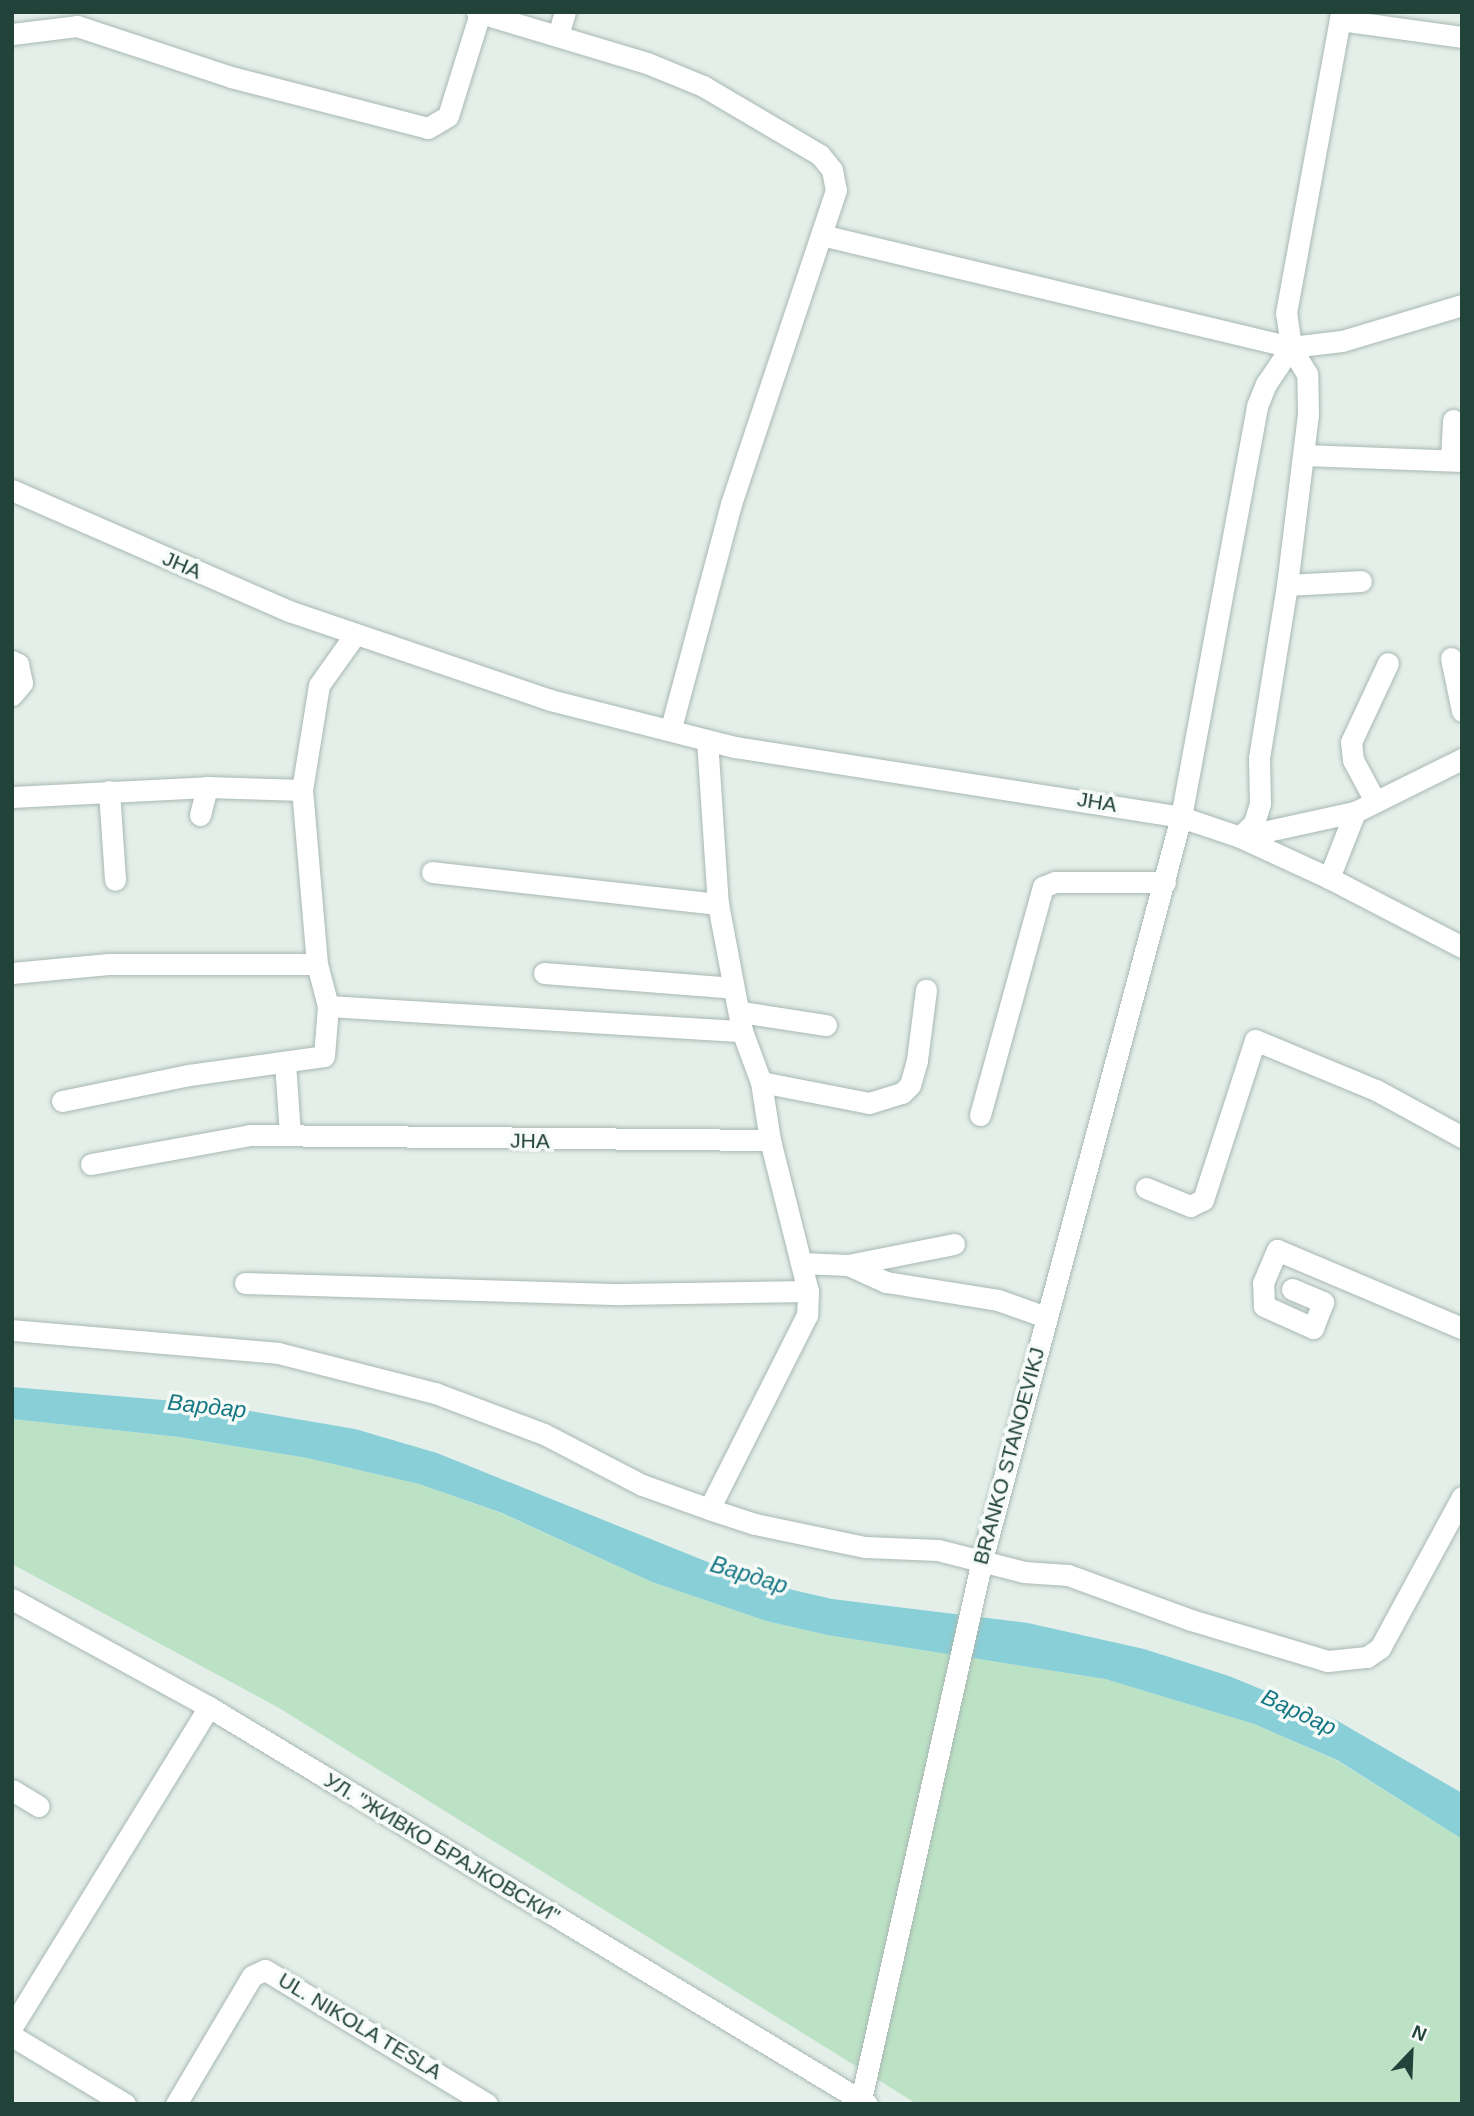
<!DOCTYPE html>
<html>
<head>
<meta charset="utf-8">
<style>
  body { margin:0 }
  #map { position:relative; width:1474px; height:2116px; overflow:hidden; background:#e5efea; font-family:Helvetica,sans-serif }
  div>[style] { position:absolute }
  .green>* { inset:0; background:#bce2c5 }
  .water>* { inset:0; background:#89cfd8 }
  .roads { filter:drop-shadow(0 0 2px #a7b8b1) drop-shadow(0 0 2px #a7b8b1) }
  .minor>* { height:21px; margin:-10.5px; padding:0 10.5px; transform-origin:10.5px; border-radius:10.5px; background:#fff }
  span { translate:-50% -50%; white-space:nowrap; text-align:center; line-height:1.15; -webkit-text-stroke:7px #f6fbf8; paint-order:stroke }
  .street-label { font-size:21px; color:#224339 }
  .water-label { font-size:23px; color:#167785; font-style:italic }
  .frame { position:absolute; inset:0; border:14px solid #224339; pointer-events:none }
  .north { position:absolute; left:1376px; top:2018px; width:70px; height:70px; -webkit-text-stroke:5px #f6fbf8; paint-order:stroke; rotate:23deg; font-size:19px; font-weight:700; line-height:28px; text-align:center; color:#224339 }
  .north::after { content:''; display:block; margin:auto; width:24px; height:32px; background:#224339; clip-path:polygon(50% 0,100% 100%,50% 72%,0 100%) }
</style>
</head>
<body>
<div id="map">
  <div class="green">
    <i style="clip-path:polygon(12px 1419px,179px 1437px,307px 1458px,419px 1484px,501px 1513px,652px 1582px,766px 1621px,827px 1635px,1105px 1679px,1254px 1724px,1336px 1760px,1462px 1839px,1462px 2104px,917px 2104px,279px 1708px,12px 1564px)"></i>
  </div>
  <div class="water">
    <i style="clip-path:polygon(12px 1387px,209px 1404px,355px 1429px,437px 1453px,755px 1581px,832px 1599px,1028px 1623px,1144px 1649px,1229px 1676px,1336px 1720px,1462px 1793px,1462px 1839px,1337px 1760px,1254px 1724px,1105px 1679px,827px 1635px,766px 1621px,652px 1582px,502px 1513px,419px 1484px,307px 1458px,179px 1437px,12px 1419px)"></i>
  </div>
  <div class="roads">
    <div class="minor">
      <i style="left:477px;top:12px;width:177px;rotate:16.7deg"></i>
      <i style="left:647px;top:63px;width:61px;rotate:22.3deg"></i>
      <i style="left:703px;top:86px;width:136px;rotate:30.5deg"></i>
      <i style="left:820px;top:155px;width:19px;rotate:51deg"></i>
      <i style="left:832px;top:170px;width:20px;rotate:79deg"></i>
      <i style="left:836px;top:190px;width:331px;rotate:108.5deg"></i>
      <i style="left:731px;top:504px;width:232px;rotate:105deg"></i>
      <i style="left:1340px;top:20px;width:123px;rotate:7.9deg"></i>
      <i style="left:12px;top:34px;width:65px;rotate:-7deg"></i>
      <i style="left:77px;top:26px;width:162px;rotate:18.3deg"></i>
      <i style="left:231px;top:77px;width:203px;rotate:14.5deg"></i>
      <i style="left:428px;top:128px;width:23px;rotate:-31deg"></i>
      <i style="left:448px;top:116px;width:108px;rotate:-72.7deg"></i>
      <i style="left:558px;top:36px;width:25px;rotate:-74deg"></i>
      <i style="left:821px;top:235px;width:483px;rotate:13.4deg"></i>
      <i style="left:1304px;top:455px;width:158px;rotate:2.2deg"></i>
      <i style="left:1451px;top:460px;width:40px;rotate:-87.1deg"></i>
      <i style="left:12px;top:490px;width:302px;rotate:23.6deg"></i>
      <i style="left:289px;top:611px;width:276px;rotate:18.8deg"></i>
      <i style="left:550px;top:700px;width:191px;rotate:14.3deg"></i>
      <i style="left:735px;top:747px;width:451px;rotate:8.9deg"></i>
      <i style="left:1181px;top:817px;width:62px;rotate:18.7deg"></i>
      <i style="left:1240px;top:837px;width:98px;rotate:24.7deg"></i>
      <i style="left:1329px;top:878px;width:150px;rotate:27.4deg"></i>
      <i style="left:1287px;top:585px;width:74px;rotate:-3.1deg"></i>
      <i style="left:1451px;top:658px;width:54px;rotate:78.3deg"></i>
      <i style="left:12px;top:661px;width:7px;rotate:27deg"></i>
      <i style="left:18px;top:664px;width:19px;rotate:78deg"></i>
      <i style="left:22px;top:683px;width:16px;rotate:130deg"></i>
      <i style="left:707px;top:740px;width:164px;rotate:86.2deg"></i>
      <i style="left:718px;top:904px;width:129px;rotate:79.3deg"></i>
      <i style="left:742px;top:1031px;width:54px;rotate:69.6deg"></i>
      <i style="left:761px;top:1082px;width:59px;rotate:81.2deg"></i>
      <i style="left:770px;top:1140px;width:156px;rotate:75.9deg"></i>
      <i style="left:808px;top:1291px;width:24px;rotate:92deg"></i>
      <i style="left:807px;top:1315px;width:217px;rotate:116.8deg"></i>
      <i style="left:709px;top:1509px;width:48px;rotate:18.1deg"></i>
      <i style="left:755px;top:1524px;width:112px;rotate:11.8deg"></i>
      <i style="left:865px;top:1547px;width:73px;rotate:2.4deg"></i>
      <i style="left:938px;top:1550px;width:89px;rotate:14.3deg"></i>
      <i style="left:1024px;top:1572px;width:44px;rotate:3.9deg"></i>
      <i style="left:1068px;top:1575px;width:131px;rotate:20.1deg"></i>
      <i style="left:1191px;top:1620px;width:143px;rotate:16.7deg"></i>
      <i style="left:1328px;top:1661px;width:39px;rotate:-6deg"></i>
      <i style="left:1367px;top:1657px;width:16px;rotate:-35deg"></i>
      <i style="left:1380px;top:1648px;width:172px;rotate:-61.5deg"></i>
      <i style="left:109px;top:791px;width:89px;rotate:86.1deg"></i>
      <i style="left:12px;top:797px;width:195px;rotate:-2.9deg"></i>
      <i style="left:207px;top:787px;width:95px;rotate:1.8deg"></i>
      <i style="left:1374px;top:799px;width:44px;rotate:-118.3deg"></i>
      <i style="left:1353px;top:760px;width:18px;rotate:-96deg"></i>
      <i style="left:1351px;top:742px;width:87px;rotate:-64.9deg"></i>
      <i style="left:200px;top:815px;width:29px;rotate:-76deg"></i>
      <i style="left:1240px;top:837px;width:20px;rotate:-45deg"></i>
      <i style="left:1254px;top:823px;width:21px;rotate:-73deg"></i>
      <i style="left:1260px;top:803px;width:45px;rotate:-91.3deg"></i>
      <i style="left:1259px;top:758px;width:175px;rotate:-80.8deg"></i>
      <i style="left:1287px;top:585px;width:173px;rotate:-83deg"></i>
      <i style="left:1308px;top:413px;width:39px;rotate:-91deg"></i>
      <i style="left:1307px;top:374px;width:31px;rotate:-121deg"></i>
      <i style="left:1291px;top:347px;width:34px;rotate:-98deg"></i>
      <i style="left:1286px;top:313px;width:306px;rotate:-79.6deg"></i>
      <i style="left:1240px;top:837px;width:118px;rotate:-12.3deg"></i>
      <i style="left:1355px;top:812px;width:119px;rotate:-26.4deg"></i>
      <i style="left:432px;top:872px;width:288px;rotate:6.4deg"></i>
      <i style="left:1329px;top:878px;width:71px;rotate:-68.5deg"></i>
      <i style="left:12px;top:973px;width:97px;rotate:-5.3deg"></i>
      <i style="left:109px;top:964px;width:208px"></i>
      <i style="left:544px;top:973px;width:190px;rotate:4.5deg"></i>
      <i style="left:328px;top:1006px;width:415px;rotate:3.5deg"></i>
      <i style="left:741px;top:1012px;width:86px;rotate:8.7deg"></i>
      <i style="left:285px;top:1063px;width:72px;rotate:86deg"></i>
      <i style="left:761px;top:1082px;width:110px;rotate:11deg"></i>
      <i style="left:869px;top:1103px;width:34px;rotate:-17deg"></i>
      <i style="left:902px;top:1093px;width:11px;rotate:-45deg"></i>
      <i style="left:910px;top:1085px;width:26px;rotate:-74deg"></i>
      <i style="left:917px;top:1060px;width:71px;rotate:-82.7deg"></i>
      <i style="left:62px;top:1101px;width:130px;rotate:-11.6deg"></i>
      <i style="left:189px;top:1075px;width:136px;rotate:-8deg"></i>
      <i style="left:324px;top:1056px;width:50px;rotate:-85.4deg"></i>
      <i style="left:328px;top:1006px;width:43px;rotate:-104.7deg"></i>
      <i style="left:317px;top:964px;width:175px;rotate:-94.9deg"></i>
      <i style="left:302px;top:790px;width:106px;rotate:-80.8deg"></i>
      <i style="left:319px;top:685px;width:60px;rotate:-54.5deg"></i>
      <i style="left:980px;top:1115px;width:237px;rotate:-74.6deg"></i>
      <i style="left:1043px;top:887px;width:13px;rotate:-23deg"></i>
      <i style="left:1055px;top:882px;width:110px"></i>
      <i style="left:91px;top:1164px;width:162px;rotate:-10.3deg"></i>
      <i style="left:250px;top:1135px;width:520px;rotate:0.55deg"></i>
      <i style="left:1146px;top:1188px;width:48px;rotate:22.2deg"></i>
      <i style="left:1190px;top:1206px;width:14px;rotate:-25deg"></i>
      <i style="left:1203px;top:1200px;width:168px;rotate:-72deg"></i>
      <i style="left:1255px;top:1040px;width:131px;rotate:22.5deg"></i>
      <i style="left:1376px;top:1090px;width:98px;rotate:28.7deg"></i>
      <i style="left:801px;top:1263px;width:47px;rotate:2.4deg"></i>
      <i style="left:848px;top:1265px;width:42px;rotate:24.1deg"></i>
      <i style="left:886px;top:1282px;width:113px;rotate:9.1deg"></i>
      <i style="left:998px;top:1300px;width:51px;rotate:19.5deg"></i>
      <i style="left:848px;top:1265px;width:108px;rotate:-11.2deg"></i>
      <i style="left:245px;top:1283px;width:376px;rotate:1.7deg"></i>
      <i style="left:621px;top:1294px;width:187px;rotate:-0.9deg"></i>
      <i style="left:1292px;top:1289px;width:34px;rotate:23deg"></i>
      <i style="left:1323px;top:1302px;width:28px;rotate:111deg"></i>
      <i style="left:1313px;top:1328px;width:54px;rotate:-155.8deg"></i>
      <i style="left:1264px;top:1306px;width:23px;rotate:-92deg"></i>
      <i style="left:1263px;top:1283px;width:36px;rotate:-67deg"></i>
      <i style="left:1277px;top:1250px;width:201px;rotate:22.9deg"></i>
      <i style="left:12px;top:1330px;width:267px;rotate:4.9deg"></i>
      <i style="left:278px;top:1353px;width:162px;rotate:14.3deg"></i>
      <i style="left:435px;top:1393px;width:116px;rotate:20.6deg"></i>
      <i style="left:544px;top:1434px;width:110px;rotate:27.5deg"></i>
      <i style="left:642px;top:1485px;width:71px;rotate:19.7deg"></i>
      <i style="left:12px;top:1599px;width:225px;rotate:28.7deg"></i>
      <i style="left:209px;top:1707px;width:768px;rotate:31.1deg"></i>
      <i style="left:12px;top:1790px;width:31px;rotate:31deg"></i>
      <i style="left:12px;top:2027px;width:376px;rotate:-58.4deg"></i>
      <i style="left:12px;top:2036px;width:132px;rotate:31deg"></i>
      <i style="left:176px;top:2104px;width:149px;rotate:-59.3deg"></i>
      <i style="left:252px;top:1976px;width:14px;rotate:-25deg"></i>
      <i style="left:265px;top:1970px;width:259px;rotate:31.1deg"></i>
      <i style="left:860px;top:2104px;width:558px;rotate:-77.36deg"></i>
      <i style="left:982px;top:1560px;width:769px;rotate:-75.01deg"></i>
      <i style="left:1181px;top:817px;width:418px;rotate:-79.5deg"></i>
      <i style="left:1257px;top:406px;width:24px;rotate:-68deg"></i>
      <i style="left:1266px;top:384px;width:45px;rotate:-56deg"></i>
      <i style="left:1291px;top:347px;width:51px;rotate:-6.7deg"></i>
      <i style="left:1342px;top:341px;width:125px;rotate:-16.7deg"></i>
    </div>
  </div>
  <div class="street-label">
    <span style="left:182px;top:565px;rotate:23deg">ЈНА</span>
    <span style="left:1097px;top:802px;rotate:9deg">ЈНА</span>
    <span style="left:530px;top:1141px;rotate:1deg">ЈНА</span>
    <span style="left:1009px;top:1456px;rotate:-75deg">BRANKO STANOEVIKJ</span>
    <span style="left:442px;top:1848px;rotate:31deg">УЛ. "ЖИВКО БРАЈКОВСКИ"</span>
    <span style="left:360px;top:2026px;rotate:31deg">UL. NIKOLA TESLA</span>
  </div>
  <div class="water-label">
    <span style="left:207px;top:1406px;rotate:6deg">Вардар</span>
    <span style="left:749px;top:1575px;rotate:17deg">Вардар</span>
    <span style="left:1299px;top:1712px;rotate:25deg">Вардар</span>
  </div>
  <div class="frame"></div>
  <div class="north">N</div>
</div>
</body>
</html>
